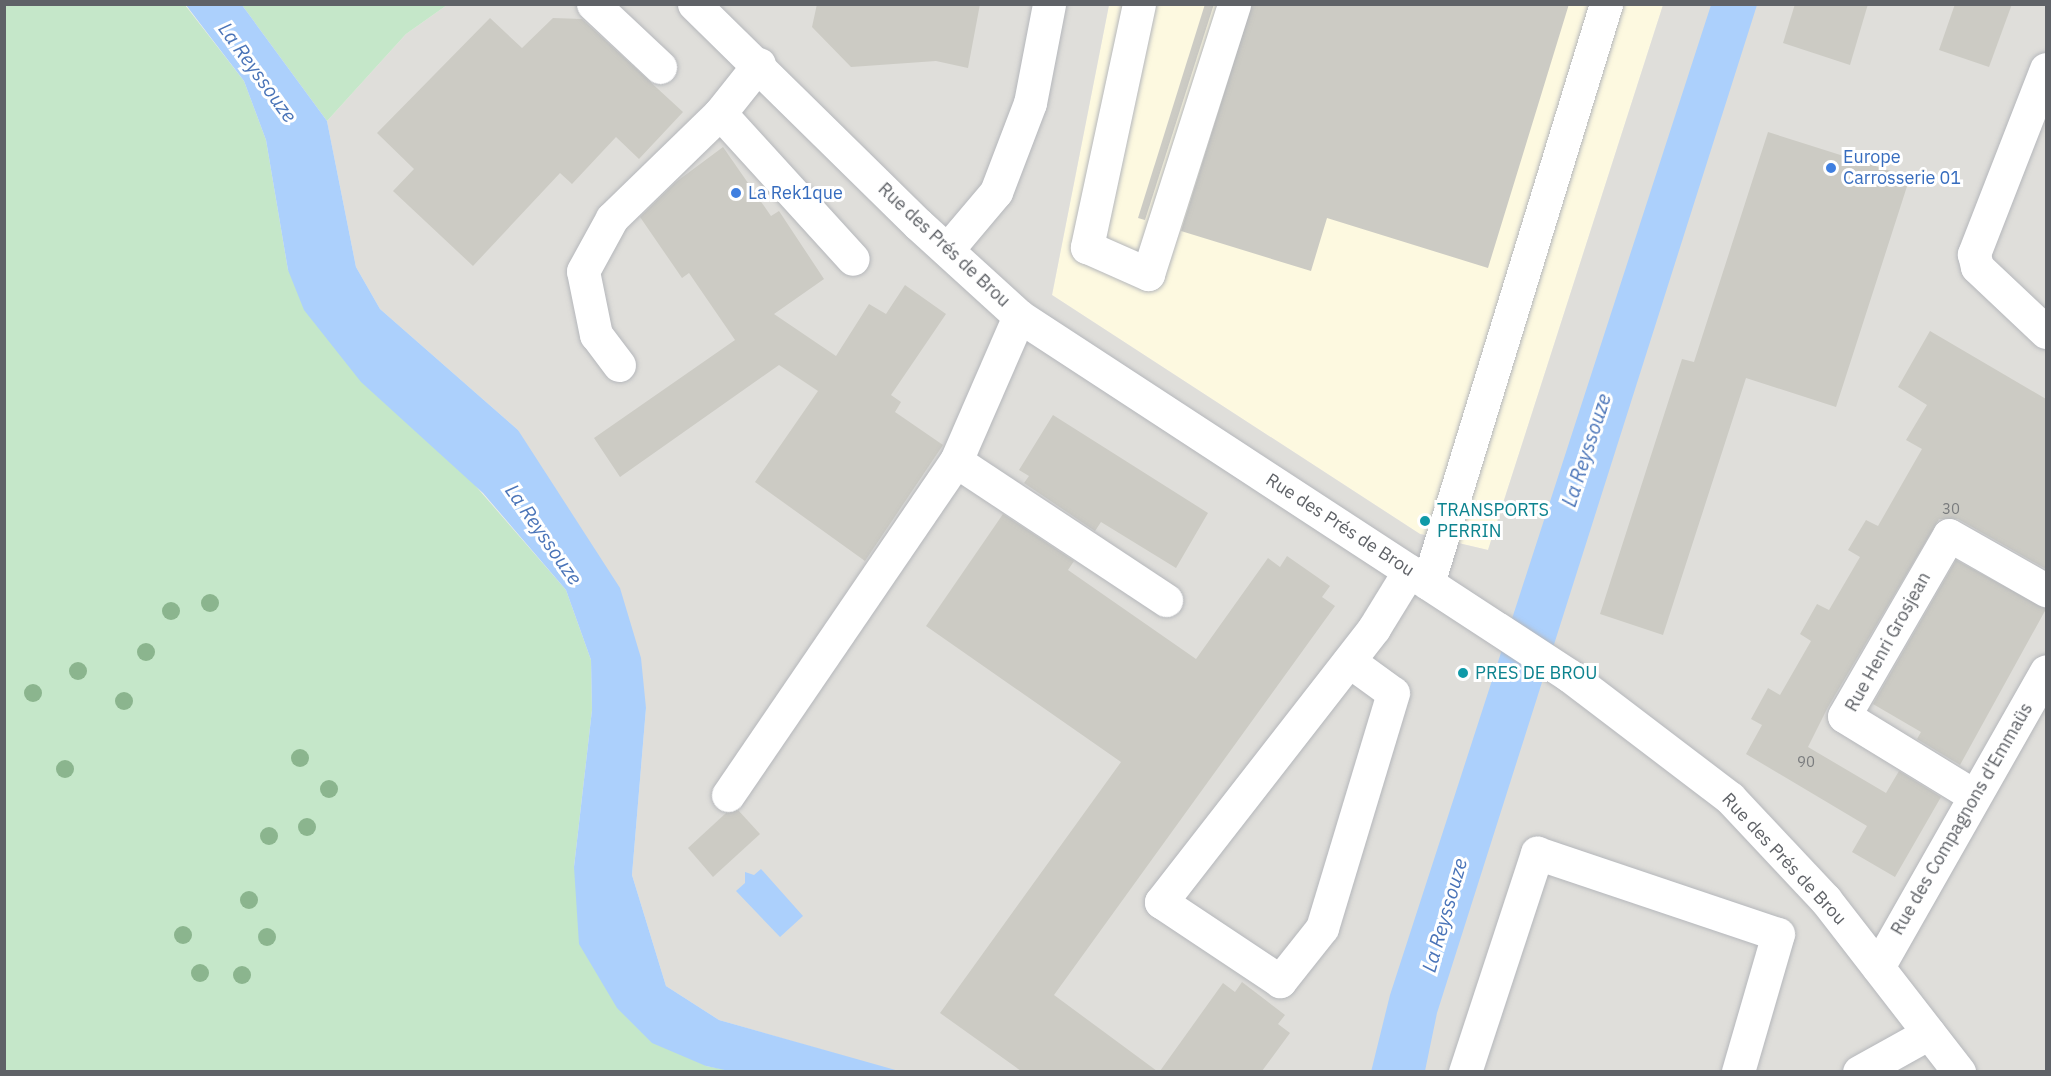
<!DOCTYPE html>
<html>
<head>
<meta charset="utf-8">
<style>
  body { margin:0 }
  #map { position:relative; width:2051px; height:1076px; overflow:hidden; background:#f0efe8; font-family:"IBM Plex Sans",sans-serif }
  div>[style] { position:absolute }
  .commercial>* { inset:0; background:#fdf9e0 }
  .industrial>* { inset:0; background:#dfdeda }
  .green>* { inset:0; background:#c5e7c9 }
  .water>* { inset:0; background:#acd0fc }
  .building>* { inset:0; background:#cccbc4 }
  .roads { filter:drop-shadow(0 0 2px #b5b7bb) drop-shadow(0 0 2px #b5b7bb) }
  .minor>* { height:33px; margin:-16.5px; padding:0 16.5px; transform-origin:16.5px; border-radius:16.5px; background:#fff }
  .trees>* { width:18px; height:18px; margin:-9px; border-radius:50%; background:#8bb58e }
  .dots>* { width:16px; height:16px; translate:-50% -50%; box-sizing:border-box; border:3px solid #fff; border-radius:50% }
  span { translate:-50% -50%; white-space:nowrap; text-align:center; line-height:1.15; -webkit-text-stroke:6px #fff; paint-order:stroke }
  .number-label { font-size:15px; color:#7a7c7e }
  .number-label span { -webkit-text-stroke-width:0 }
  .shop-label { font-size:18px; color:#366cbe }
  .left { translate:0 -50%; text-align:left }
  .street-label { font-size:18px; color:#5f6267 }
  .culture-label { font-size:18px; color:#0d838f }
  .water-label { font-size:20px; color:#4a74b8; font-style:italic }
  .frame { position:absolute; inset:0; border:6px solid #5f6267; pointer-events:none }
</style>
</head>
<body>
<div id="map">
  <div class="commercial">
    <i style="clip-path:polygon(1109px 5px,1663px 5px,1488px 550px,1420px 534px,1052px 295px)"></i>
  </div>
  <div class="industrial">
    <i style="clip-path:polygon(447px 5px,1109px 5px,1052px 295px,1420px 534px,1488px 550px,1663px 5px,2046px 5px,2046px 1071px,899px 1072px,719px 1020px,666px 986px,632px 875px,646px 708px,518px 430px,380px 309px,356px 267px,327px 121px,406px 34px)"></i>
  </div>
  <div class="green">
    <i style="clip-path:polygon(5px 5px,185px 5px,244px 81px,266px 140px,288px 270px,566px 590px,591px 660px,592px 710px,574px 867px,706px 1066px,734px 1071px,5px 1072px)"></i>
    <i style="clip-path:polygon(242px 5px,447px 5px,406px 34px,327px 121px)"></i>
  </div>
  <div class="water">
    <i style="clip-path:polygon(186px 5px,242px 5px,327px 121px,356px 267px,380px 309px,518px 430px,620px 588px,641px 658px,646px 708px,632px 875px,666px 986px,719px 1020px,899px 1071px,734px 1072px,706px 1066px,652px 1043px,617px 1008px,579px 944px,574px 867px,592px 710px,591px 660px,566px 590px,483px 493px,361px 382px,304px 310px,288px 270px,266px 140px,244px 81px)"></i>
    <i style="clip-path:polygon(1711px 5px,1757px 5px,1437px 1013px,1425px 1071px,1371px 1072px,1390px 995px)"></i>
    <i style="clip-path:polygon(761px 869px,803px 916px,780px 937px,736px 891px,745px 883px,745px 872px,754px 875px)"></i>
  </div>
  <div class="building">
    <i style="clip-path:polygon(817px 4px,980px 4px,968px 68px,936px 61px,851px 67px,812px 27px)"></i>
    <i style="clip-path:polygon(1205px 4px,1214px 4px,1145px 220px,1138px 218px)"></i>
    <i style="clip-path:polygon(1252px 4px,1569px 4px,1488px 268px,1327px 218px,1311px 271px,1181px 231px)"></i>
    <i style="clip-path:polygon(1795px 4px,1868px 4px,1850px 65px,1783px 43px)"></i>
    <i style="clip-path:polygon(1955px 4px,2012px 4px,1989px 67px,1939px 50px)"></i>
    <i style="clip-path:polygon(490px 18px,522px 48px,553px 18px,582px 19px,683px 112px,639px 159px,616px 137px,572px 184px,560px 173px,473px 266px,393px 191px,414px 169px,377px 133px)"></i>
    <i style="clip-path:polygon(1768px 132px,1910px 177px,1836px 407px,1746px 378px,1663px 635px,1600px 614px,1682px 359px,1694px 362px)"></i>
    <i style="clip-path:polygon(723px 147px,771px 216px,779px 211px,824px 279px,774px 314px,836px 356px,869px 304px,886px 314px,905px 285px,946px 314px,891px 395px,901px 402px,895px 412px,943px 445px,865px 561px,755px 482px,818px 391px,779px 365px,620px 477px,594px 438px,735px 340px,689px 273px,682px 278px,640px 217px,676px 182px)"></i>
    <i style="clip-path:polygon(1930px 331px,2046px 399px,2046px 569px,1958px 519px,1939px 519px,1828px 707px,1808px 747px,1886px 793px,1899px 771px,1941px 797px,1895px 877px,1852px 852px,1867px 826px,1746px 754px,1762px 725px,1751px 719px,1768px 688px,1780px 695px,1811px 641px,1800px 634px,1817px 604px,1829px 610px,1860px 557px,1848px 550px,1866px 520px,1878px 526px,1922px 449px,1906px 440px,1927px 405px,1898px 387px)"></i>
    <i style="clip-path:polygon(1053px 415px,1208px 513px,1176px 568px,1101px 522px,1095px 531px,1024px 483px,1029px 476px,1019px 470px)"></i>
    <i style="clip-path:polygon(1003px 514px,1074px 561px,1068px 570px,1196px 659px,1268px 558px,1280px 567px,1287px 556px,1330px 586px,1322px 597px,1335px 606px,1054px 995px,1157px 1071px,1021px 1071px,940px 1013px,1121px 762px,926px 626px)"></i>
    <i style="clip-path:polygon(1956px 560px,2046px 609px,1960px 765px,1917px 739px,1921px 732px,1873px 704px)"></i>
    <i style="clip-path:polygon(738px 810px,760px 834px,713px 877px,688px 848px,726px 813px)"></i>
    <i style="clip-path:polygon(1242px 982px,1285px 1015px,1278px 1024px,1290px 1033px,1262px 1071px,1160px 1071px,1223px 983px,1235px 992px)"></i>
  </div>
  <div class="roads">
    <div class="minor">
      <i style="left:593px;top:4px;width:92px;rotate:43.2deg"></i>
      <i style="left:694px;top:4px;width:314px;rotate:44.5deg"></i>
      <i style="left:918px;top:224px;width:137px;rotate:42.3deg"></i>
      <i style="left:1019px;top:316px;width:658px;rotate:33.16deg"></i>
      <i style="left:1570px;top:676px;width:201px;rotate:37.3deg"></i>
      <i style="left:1730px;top:798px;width:139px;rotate:46.8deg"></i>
      <i style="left:1825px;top:899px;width:219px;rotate:52.2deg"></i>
      <i style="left:1139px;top:4px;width:249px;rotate:102.1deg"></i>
      <i style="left:1087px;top:247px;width:67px;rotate:23.9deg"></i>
      <i style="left:1148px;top:274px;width:283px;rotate:-72.3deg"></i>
      <i style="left:759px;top:64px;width:63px;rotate:128.5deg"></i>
      <i style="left:720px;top:113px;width:197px;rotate:47.7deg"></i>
      <i style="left:2046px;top:69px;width:199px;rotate:111.3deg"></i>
      <i style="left:1974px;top:254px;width:13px;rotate:77deg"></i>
      <i style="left:1977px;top:267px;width:95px;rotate:43.3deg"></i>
      <i style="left:947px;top:250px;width:76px;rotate:-49.8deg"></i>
      <i style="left:996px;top:192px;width:95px;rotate:-69.1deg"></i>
      <i style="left:1030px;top:103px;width:101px;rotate:-79.1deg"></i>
      <i style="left:1019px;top:316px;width:158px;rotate:113.5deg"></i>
      <i style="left:956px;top:461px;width:252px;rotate:33.5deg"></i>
      <i style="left:619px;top:365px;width:38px;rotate:-127deg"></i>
      <i style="left:596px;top:335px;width:65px;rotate:-101.5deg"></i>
      <i style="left:583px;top:271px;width:60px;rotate:-61.3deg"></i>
      <i style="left:612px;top:218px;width:151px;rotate:-44.2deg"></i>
      <i style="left:1428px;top:583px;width:606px;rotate:-72.91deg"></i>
      <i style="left:1349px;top:661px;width:54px;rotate:36deg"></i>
      <i style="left:1393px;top:693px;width:245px;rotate:106.8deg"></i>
      <i style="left:1322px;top:928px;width:68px;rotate:128.4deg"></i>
      <i style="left:1280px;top:981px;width:143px;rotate:-146.4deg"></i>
      <i style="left:1161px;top:902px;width:347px;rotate:-52.1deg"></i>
      <i style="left:1374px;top:628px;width:67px;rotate:-58.4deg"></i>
      <i style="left:728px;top:795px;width:404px;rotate:-55.7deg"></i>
      <i style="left:1973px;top:795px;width:151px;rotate:-148.5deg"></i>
      <i style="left:1844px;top:716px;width:209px;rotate:-59.9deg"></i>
      <i style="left:1949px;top:535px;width:112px;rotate:29.6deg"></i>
      <i style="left:1878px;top:967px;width:340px;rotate:-60.4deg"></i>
      <i style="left:1465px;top:1072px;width:231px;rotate:-71.8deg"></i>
      <i style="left:1537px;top:853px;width:254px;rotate:18.6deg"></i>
      <i style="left:1778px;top:934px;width:144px;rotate:106.2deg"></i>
      <i style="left:1859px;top:1072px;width:80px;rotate:-29.1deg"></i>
    </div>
  </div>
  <div class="trees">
    <i style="left:210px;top:603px"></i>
    <i style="left:171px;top:611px"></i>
    <i style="left:146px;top:652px"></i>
    <i style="left:78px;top:671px"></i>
    <i style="left:33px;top:693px"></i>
    <i style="left:124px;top:701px"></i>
    <i style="left:300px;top:758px"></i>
    <i style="left:65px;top:769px"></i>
    <i style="left:329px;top:789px"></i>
    <i style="left:307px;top:827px"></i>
    <i style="left:269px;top:836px"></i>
    <i style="left:249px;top:900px"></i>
    <i style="left:183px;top:935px"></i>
    <i style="left:267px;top:937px"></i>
    <i style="left:200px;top:973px"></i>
    <i style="left:242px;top:975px"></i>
  </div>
  <div class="dots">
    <i style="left:1831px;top:168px;background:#3f7fe0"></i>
    <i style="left:736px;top:193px;background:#3f7fe0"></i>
    <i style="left:1425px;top:521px;background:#0f9aa8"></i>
    <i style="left:1463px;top:673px;background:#0f9aa8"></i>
  </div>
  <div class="number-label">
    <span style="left:1951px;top:509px">30</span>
    <span style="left:1806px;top:762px">90</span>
  </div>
  <div class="shop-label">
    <span class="left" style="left:1843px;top:168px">Europe<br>Carrosserie 01</span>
    <span class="left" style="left:748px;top:193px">La Rek1que</span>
  </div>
  <div class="street-label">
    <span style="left:944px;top:245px;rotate:43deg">Rue des Prés de Brou</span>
    <span style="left:1340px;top:525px;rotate:33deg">Rue des Prés de Brou</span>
    <span style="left:1888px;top:642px;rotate:-61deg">Rue Henri Grosjean</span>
    <span style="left:1962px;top:819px;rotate:-60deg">Rue des Compagnons d'Emmaüs</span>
    <span style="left:1784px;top:859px;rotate:47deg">Rue des Prés de Brou</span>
  </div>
  <div class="culture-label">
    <span class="left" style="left:1437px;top:521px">TRANSPORTS<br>PERRIN</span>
    <span class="left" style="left:1475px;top:673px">PRES DE BROU</span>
  </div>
  <div class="water-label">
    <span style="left:258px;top:72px;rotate:54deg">La Reyssouze</span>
    <span style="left:1586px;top:450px;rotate:-72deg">La Reyssouze</span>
    <span style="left:544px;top:534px;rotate:55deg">La Reyssouze</span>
    <span style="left:1444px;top:915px;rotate:-74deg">La Reyssouze</span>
  </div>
  <div class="frame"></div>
</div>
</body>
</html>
